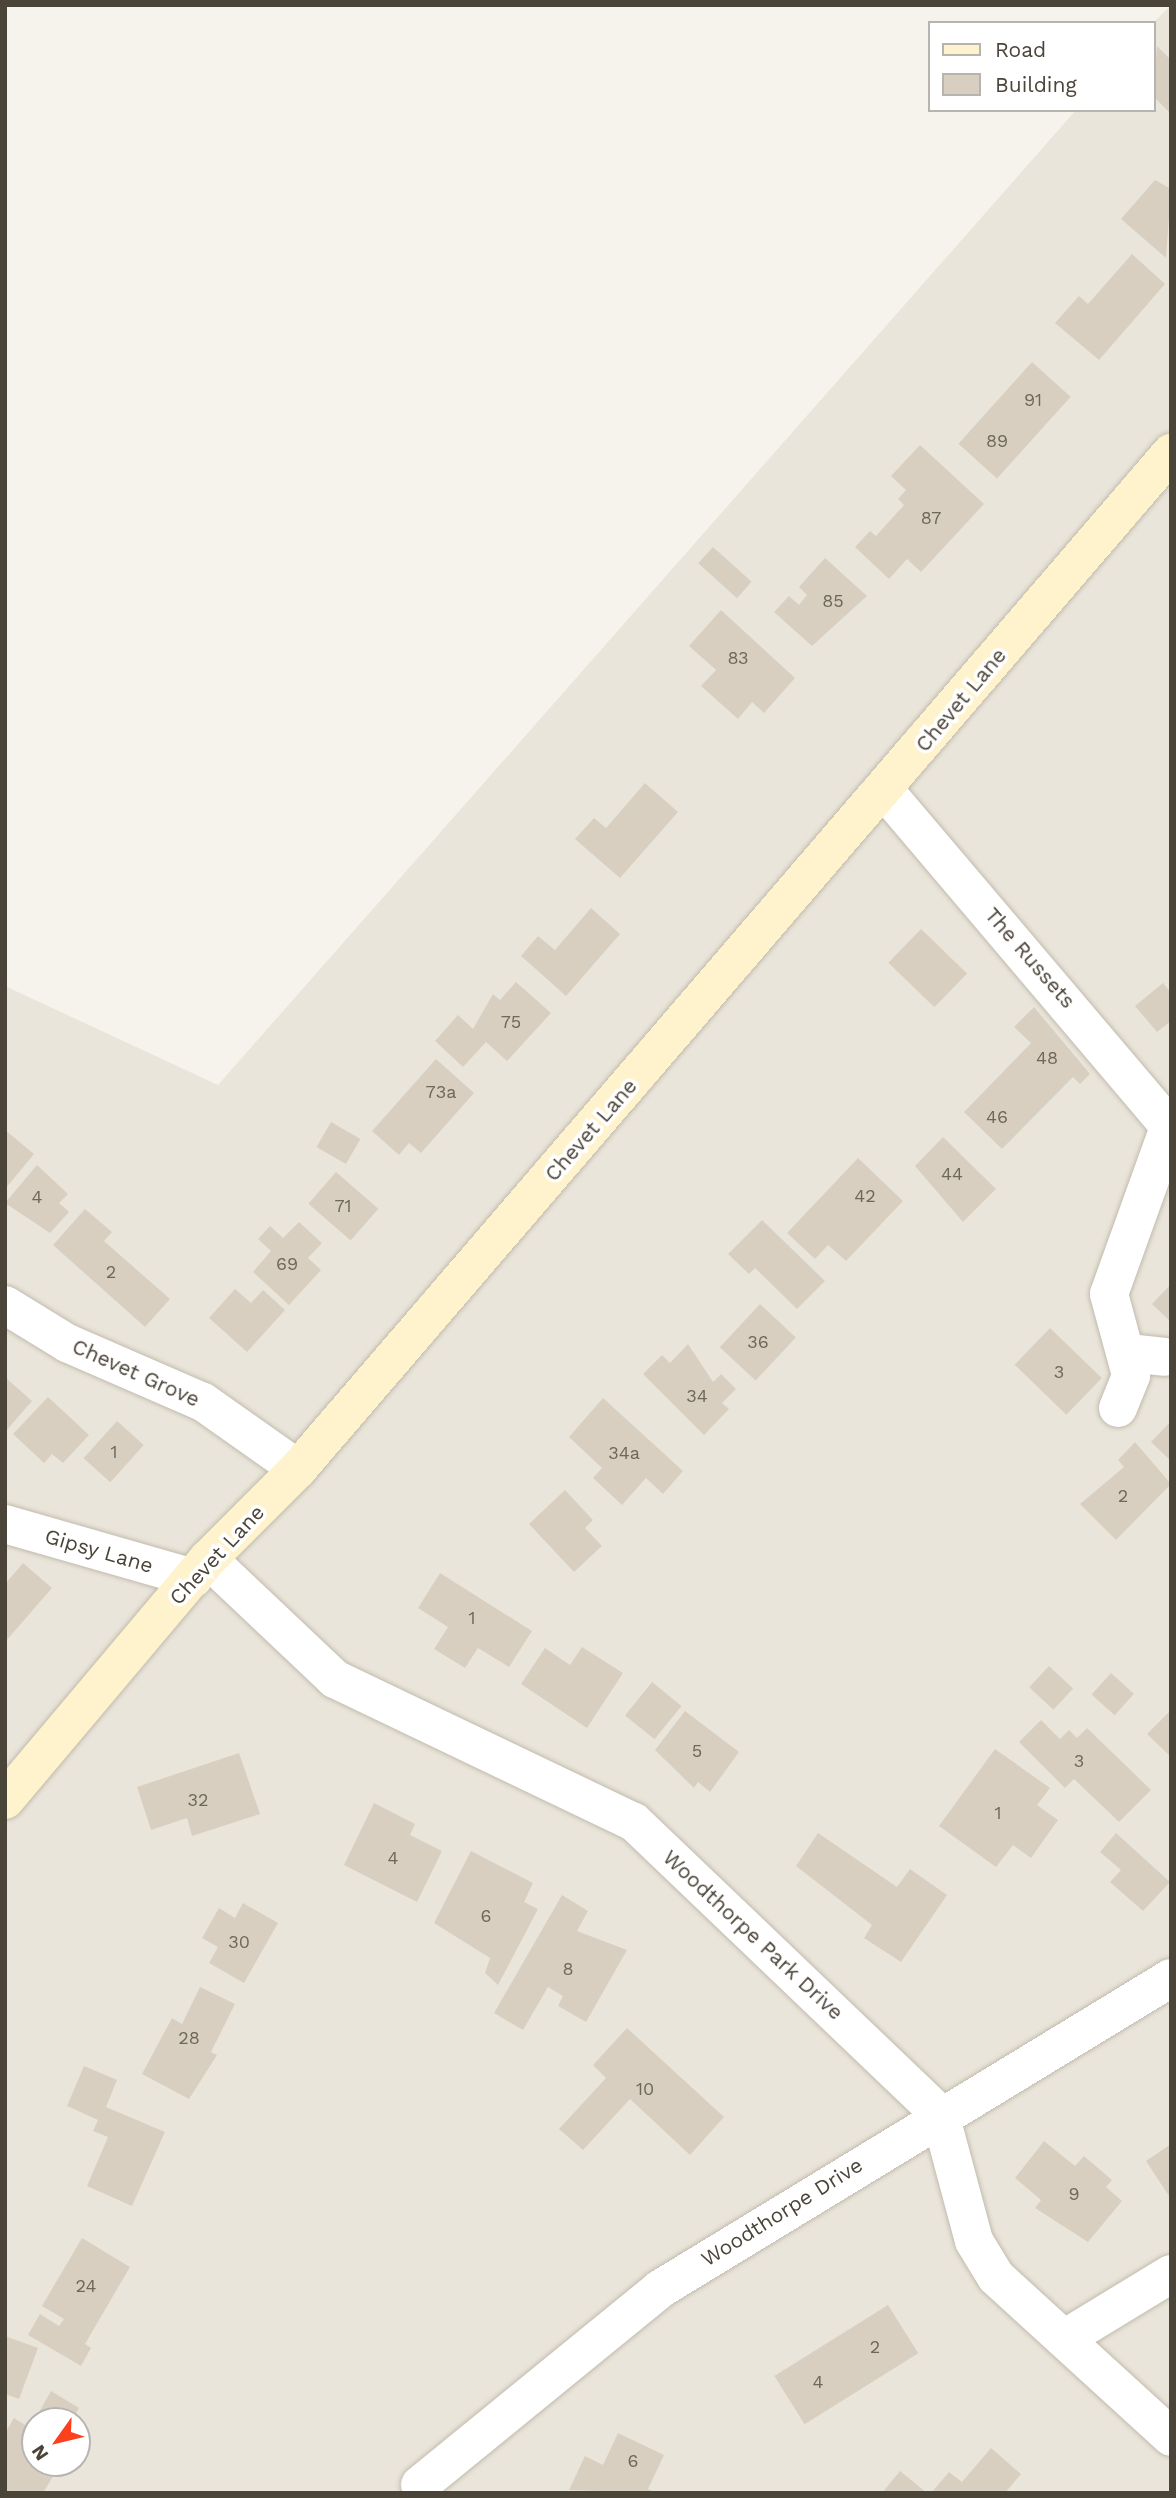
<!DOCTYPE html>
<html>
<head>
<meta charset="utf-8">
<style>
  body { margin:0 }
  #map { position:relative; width:1176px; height:2498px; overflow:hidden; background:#f6f3ec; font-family:"Work Sans",sans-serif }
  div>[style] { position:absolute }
  .residential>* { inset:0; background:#eae5da }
  .building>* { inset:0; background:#d8cfc1; transform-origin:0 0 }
  .roads { filter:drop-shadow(0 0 2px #c2bbae) drop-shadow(0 0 2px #c2bbae) }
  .minor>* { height:38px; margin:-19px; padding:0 19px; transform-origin:19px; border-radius:19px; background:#fff }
  .secondary>* { height:38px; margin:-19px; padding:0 19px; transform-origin:19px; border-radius:19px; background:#fff3cd }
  span { translate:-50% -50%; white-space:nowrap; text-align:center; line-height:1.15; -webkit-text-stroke:7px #fff; paint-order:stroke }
  .number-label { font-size:18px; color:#6e675b }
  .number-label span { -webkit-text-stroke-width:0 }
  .street-label { font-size:21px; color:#4b4439 }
  .frame { position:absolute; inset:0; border:7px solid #4b4439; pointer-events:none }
  .legend { position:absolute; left:928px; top:21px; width:228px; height:91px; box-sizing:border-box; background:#fff; border:2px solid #b7b4b0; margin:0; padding:9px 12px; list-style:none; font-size:21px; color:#4b4439 }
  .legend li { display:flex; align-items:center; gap:14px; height:35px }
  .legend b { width:35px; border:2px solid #b7b4b0 }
  .north { position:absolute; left:21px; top:2407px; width:70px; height:70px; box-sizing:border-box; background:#fff; border:2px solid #b7b4b0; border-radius:50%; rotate:236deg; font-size:19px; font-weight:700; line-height:28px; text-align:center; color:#4b4439 }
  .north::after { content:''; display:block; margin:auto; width:24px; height:32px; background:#fc3f1d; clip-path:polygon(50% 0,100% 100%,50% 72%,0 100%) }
</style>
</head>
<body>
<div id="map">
  <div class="residential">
    <i style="clip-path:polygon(evenodd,1171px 5px,1171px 2493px,5px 2493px,5px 986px,218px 1085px,1076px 110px,1153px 110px,1153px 23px,1171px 5px,35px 2421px,77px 2421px,77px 2463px,35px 2463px,35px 2421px)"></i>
  </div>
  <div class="building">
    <i style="clip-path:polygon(1157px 46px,1171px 60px,1171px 114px,1153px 96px)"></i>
    <i style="clip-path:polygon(1155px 180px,1171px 189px,1166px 258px,1121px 219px)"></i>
    <i style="clip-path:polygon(1132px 254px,1165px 284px,1099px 360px,1055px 323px,1079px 296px,1088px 304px)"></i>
    <i style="left:1032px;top:362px;width:52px;height:110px;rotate:42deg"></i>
    <i style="clip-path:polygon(920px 445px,984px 504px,921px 572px,907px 559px,889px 579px,855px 547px,870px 531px,876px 536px,904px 505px,898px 499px,906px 490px,891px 476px)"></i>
    <i style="left:713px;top:547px;width:52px;height:22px;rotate:42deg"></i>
    <i style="clip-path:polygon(825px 558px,867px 596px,812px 646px,774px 612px,789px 596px,799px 605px,807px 595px,799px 587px)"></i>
    <i style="clip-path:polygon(721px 610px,795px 678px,764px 713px,752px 702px,738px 719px,701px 686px,716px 670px,689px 646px)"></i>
    <i style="clip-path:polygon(645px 783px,678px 812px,620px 878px,575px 839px,594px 818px,606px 828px)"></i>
    <i style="clip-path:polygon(591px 908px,620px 934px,566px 996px,521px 956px,538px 936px,555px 950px)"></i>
    <i style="left:921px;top:929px;width:64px;height:47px;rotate:44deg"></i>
    <i style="clip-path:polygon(516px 982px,551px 1013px,507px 1061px,486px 1042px,463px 1067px,435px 1041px,458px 1015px,473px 1029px,493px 994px,500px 1000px)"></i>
    <i style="clip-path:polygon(1163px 983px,1171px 993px,1171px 1021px,1157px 1032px,1135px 1006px)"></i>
    <i style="clip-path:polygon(1034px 1007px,1090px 1074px,1080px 1084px,1073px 1077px,1002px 1149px,964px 1112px,1031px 1043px,1014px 1027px)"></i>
    <i style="clip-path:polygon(436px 1059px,474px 1093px,421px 1153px,409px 1143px,399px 1155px,372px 1131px)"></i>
    <i style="left:331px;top:1122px;width:34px;height:29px;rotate:30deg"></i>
    <i style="clip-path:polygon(5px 1130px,34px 1154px,5px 1189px)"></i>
    <i style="clip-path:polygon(943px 1137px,996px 1189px,963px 1222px,915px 1166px)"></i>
    <i style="clip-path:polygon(858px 1158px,903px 1201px,846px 1261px,828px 1245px,815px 1259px,787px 1233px)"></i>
    <i style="clip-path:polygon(37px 1165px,68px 1194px,59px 1203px,69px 1212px,50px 1233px,5px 1203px)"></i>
    <i style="left:336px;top:1172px;width:56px;height:42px;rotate:41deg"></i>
    <i style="clip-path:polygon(85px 1209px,112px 1232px,104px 1241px,170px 1299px,145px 1327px,53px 1245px)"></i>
    <i style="clip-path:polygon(762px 1220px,825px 1281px,797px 1309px,755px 1268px,749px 1274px,728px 1254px)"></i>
    <i style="clip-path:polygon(299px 1222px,322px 1243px,308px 1258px,321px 1270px,289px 1305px,253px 1272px,271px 1251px,258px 1239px,270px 1226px,283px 1238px)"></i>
    <i style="clip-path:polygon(1171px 1284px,1171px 1322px,1152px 1304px)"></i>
    <i style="clip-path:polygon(235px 1289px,251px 1303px,263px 1290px,285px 1310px,247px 1352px,209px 1318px)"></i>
    <i style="left:760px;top:1304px;width:49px;height:59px;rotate:43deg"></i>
    <i style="left:1050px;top:1328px;width:72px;height:51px;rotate:44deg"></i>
    <i style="clip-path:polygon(688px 1344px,713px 1382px,721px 1374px,736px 1389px,722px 1403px,729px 1409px,704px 1435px,643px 1374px,662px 1355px,670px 1363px)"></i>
    <i style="clip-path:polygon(5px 1377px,32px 1401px,5px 1432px)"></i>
    <i style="clip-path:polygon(48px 1397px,89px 1435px,63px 1463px,52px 1454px,44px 1463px,13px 1434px)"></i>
    <i style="clip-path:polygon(603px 1398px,683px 1471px,663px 1494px,646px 1478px,622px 1505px,593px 1478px,602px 1468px,569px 1437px)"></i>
    <i style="left:117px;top:1421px;width:36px;height:50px;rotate:42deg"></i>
    <i style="clip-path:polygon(1171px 1421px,1171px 1461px,1151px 1442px)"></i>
    <i style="clip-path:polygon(1135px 1442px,1171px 1484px,1116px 1540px,1080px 1504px,1124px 1467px,1118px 1460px)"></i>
    <i style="clip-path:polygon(565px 1490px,593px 1520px,585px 1528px,602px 1546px,574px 1572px,529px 1524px)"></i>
    <i style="clip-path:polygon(23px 1563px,52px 1588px,5px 1642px,5px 1584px)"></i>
    <i style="clip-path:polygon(440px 1573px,532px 1631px,509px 1667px,478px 1648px,465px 1668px,434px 1649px,448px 1627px,418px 1608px)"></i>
    <i style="clip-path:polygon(582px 1647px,623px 1673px,587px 1728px,521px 1684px,545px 1648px,570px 1665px)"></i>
    <i style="left:1049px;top:1666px;width:33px;height:29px;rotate:43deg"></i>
    <i style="left:1111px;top:1673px;width:31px;height:29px;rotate:42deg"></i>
    <i style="left:652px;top:1682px;width:38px;height:43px;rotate:39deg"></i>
    <i style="clip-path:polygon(1171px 1710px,1171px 1757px,1147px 1734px)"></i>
    <i style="clip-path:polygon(685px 1711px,739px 1752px,710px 1792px,698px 1782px,694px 1788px,655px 1750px)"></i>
    <i style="clip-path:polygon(1041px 1720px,1060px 1739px,1069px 1730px,1077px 1738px,1087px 1728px,1151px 1790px,1119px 1822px,1074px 1779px,1065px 1788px,1019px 1742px)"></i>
    <i style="clip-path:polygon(995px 1749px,1050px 1788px,1037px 1805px,1058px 1820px,1031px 1858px,1013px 1845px,996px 1867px,939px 1826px)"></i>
    <i style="clip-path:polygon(239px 1753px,260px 1814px,192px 1836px,187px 1818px,151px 1830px,137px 1787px)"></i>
    <i style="clip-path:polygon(374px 1803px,415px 1824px,410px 1835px,442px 1851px,417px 1902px,344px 1865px)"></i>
    <i style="clip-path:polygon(818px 1833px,897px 1887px,910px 1869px,947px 1895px,901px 1962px,864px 1938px,872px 1925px,796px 1866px)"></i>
    <i style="clip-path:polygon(1116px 1833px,1170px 1882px,1143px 1911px,1110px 1882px,1121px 1870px,1100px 1852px)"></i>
    <i style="clip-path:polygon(471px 1851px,533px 1883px,524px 1902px,538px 1909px,498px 1985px,485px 1973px,490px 1958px,434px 1923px)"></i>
    <i style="clip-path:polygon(562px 1895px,588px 1911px,577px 1931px,627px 1950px,586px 2022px,558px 2006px,563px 1996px,548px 1987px,523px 2030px,494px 2013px)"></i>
    <i style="clip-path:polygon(243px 1903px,278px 1923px,244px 1983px,209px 1963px,218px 1947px,202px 1938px,219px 1908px,235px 1918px)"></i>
    <i style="clip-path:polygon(200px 1987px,235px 2004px,211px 2052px,217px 2055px,189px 2099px,142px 2074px,172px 2018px,182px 2024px)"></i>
    <i style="clip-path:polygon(627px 2028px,724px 2117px,690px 2155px,630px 2099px,583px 2150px,559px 2129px,606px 2078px,593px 2065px)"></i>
    <i style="clip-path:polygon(84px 2066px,117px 2080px,106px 2107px,165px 2132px,132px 2206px,87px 2186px,108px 2137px,93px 2131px,98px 2120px,67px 2106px)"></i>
    <i style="clip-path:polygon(1044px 2141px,1075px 2166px,1084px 2156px,1112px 2180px,1106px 2187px,1122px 2201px,1088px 2242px,1035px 2208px,1041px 2200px,1015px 2178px)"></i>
    <i style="clip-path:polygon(1171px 2144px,1171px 2195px,1169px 2196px,1146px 2161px)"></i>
    <i style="clip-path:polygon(82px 2238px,130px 2267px,85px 2344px,91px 2348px,81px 2366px,28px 2335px,40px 2314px,59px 2326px,64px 2319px,42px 2306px)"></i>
    <i style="left:888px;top:2305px;width:57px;height:134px;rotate:58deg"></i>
    <i style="clip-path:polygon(5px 2336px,38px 2348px,19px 2399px,5px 2394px)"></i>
    <i style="clip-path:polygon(51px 2391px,79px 2408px,72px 2421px,35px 2421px,35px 2463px,61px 2463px,43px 2493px,5px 2493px,5px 2433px,14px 2418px,30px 2428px)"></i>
    <i style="clip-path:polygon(618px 2433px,664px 2455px,648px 2489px,656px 2493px,569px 2490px,585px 2456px,603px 2465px)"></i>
    <i style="clip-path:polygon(991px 2448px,1021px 2474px,1005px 2493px,931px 2493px,949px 2472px,962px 2482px)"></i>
    <i style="clip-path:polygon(900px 2471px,927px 2493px,882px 2493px)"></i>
  </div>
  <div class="roads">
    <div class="minor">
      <i style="left:885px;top:791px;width:442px;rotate:49.7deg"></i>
      <i style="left:5px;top:1305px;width:73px;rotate:31.5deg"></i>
      <i style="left:67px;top:1343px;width:148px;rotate:23.5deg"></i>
      <i style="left:203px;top:1402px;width:116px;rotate:35.2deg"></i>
      <i style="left:1128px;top:1353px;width:37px;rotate:6deg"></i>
      <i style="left:1118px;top:1408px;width:35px;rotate:-68deg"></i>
      <i style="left:1131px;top:1375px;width:84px;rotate:-105.2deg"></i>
      <i style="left:1109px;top:1294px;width:177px;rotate:-70.2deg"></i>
      <i style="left:5px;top:1524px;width:196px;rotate:16deg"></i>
      <i style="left:208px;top:1559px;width:175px;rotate:43.4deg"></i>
      <i style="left:335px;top:1679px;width:331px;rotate:25.6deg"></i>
      <i style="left:634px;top:1822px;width:423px;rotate:43.7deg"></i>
      <i style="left:940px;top:2114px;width:131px;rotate:75deg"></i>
      <i style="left:974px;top:2241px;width:42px;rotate:58.6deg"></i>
      <i style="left:996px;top:2277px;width:237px;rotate:42.4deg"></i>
      <i style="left:1064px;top:2339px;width:125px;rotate:-31.3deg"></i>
      <i style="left:420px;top:2485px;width:310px;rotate:-39.2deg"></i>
      <i style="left:660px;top:2289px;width:598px;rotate:-31.33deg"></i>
    </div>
    <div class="secondary">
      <i style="left:5px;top:1800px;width:315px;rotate:-49.9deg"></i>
      <i style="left:208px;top:1559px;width:127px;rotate:-45deg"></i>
      <i style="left:298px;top:1469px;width:1340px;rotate:-49.33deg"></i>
    </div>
  </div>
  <div class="number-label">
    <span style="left:1033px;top:400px">91</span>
    <span style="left:997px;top:441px">89</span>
    <span style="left:931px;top:518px">87</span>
    <span style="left:833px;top:601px">85</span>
    <span style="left:738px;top:658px">83</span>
    <span style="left:511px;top:1022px">75</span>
    <span style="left:1047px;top:1058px">48</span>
    <span style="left:441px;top:1092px">73a</span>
    <span style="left:997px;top:1117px">46</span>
    <span style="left:952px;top:1174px">44</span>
    <span style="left:865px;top:1196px">42</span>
    <span style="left:37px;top:1197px">4</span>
    <span style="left:343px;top:1206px">71</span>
    <span style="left:287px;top:1264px">69</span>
    <span style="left:111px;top:1272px">2</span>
    <span style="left:758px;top:1342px">36</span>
    <span style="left:1059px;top:1372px">3</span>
    <span style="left:697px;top:1396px">34</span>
    <span style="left:114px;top:1452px">1</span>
    <span style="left:624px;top:1453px">34a</span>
    <span style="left:1123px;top:1496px">2</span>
    <span style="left:472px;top:1618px">1</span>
    <span style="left:697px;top:1751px">5</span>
    <span style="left:1079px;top:1761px">3</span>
    <span style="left:198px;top:1800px">32</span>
    <span style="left:998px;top:1813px">1</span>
    <span style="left:393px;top:1858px">4</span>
    <span style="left:486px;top:1916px">6</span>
    <span style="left:239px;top:1942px">30</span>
    <span style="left:568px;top:1969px">8</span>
    <span style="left:189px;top:2038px">28</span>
    <span style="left:645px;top:2089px">10</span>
    <span style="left:1074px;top:2194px">9</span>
    <span style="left:86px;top:2286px">24</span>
    <span style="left:875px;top:2347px">2</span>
    <span style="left:818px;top:2382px">4</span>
    <span style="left:633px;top:2461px">6</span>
  </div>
  <div class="street-label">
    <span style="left:961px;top:700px;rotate:-50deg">Chevet Lane</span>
    <span style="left:1030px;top:958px;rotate:49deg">The Russets</span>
    <span style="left:591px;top:1130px;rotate:-49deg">Chevet Lane</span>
    <span style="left:136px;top:1373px;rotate:24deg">Chevet Grove</span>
    <span style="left:99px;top:1551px;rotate:16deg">Gipsy Lane</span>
    <span style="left:217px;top:1555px;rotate:-47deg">Chevet Lane</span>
    <span style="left:753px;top:1935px;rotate:43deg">Woodthorpe Park Drive</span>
    <span style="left:782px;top:2212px;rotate:-32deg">Woodthorpe Drive</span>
  </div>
  <div class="frame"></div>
  <ul class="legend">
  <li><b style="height:9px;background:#fff3cd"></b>Road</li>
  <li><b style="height:19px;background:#d8cfc1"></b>Building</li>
  </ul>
  <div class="north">N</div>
</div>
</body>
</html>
